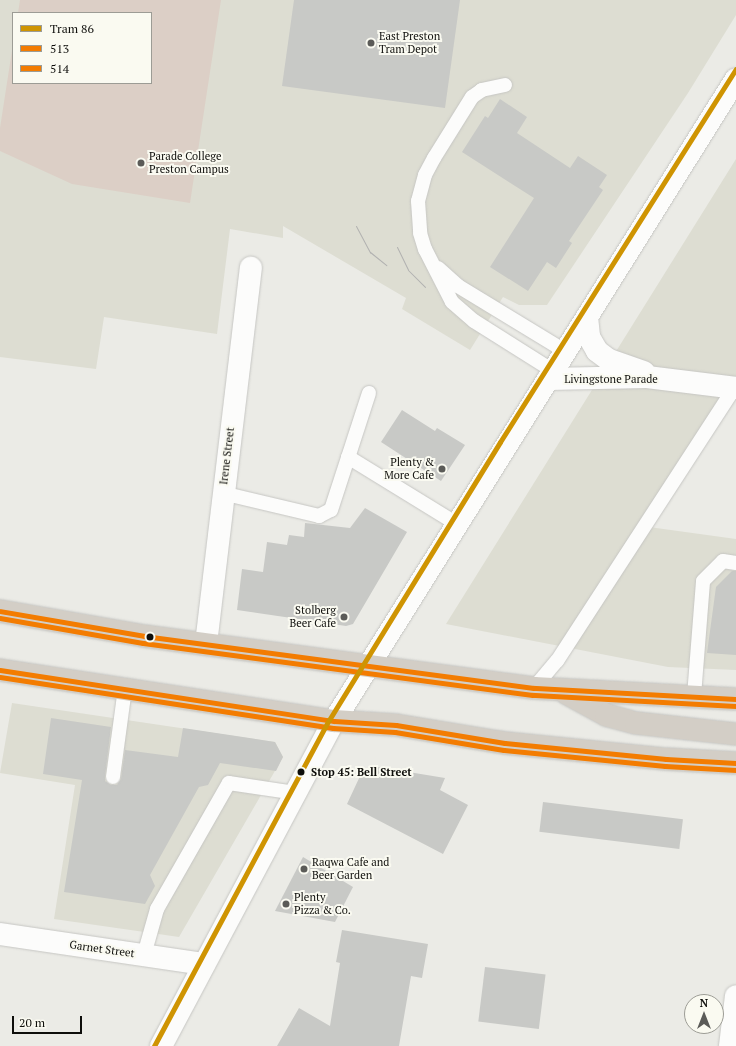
<!DOCTYPE html>
<html>
<head>
<meta charset="utf-8">
<style>
  body { margin:0 }
  #map { position:relative; width:736px; height:1046px; overflow:hidden; background:#ebebe6; font-family:"PT Serif",serif }
  div>[style] { position:absolute }
  .built>* { inset:0; background:#ddddd2 }
  .green>* { inset:0; background:#dccfc6 }
  .building>* { inset:0; background:#c8c9c6; transform-origin:0 0 }
  .roads { filter:drop-shadow(0 0 1px #c6c6c3) drop-shadow(0 0 1px #c6c6c3) }
  .lane>* { height:14px; margin:-7px; padding:0 7px; transform-origin:7px; border-radius:7px; background:#fcfcfb }
  .street>* { height:22px; margin:-11px; padding:0 11px; transform-origin:11px; border-radius:11px; background:#fcfcfb }
  .secondary>* { height:22px; margin:-11px; padding:0 11px; transform-origin:11px; border-radius:11px; background:#fcfcfb }
  .highway>* { height:22px; margin:-11px; padding:0 11px; transform-origin:11px; border-radius:11px; background:#d3cec6 }
  .tram>* { height:1px; margin:-0.5px; padding:0 0.5px; transform-origin:0.5px; border-radius:0.5px; background:#b1b1b0 }
  .bus-1>* { height:5px; margin:-2.5px; padding:0 2.5px; transform-origin:2.5px; border-radius:2.5px; background:#f37c01 }
  .bus-2>* { height:5px; margin:-2.5px; padding:0 2.5px; transform-origin:2.5px; border-radius:2.5px; background:#f37c01 }
  .tram-1>* { height:5px; margin:-2.5px; padding:0 2.5px; transform-origin:2.5px; border-radius:2.5px; background:#cf9402 }
  .dots>* { width:11px; height:11px; translate:-50% -50%; box-sizing:border-box; border:2px solid #fafaf1; border-radius:50% }
  span { translate:-50% -50%; white-space:nowrap; text-align:center; line-height:1.15; -webkit-text-stroke:4px #fafaf1; paint-order:stroke }
  .poi-label { font-size:11px; color:#0e0e0b }
  .left { translate:0 -50%; text-align:left }
  .right { translate:-100% -50%; text-align:right }
  .street-label { font-size:11px; color:#0e0e0b }
  .stop-label { font-size:11px; color:#0e0e0b; font-weight:700 }
  .legend { position:absolute; left:12px; top:12px; width:140px; height:72px; box-sizing:border-box; background:#fafaf1; border:1px solid #9c9c95; margin:0; padding:5px 7px; list-style:none; font-size:12px; color:#0e0e0b }
  .legend li { display:flex; align-items:center; gap:8px; height:20px }
  .legend b { width:20px; border:1px solid #9c9c95 }
  .north { position:absolute; left:684px; top:994px; width:40px; height:40px; box-sizing:border-box; background:#fafaf1; border:1px solid #9c9c95; border-radius:50%; rotate:0deg; font-size:11px; font-weight:700; line-height:16px; text-align:center; color:#0e0e0b }
  .north::after { content:''; display:block; margin:auto; width:14px; height:18px; background:#5b5b58; clip-path:polygon(50% 0,100% 100%,50% 72%,0 100%) }
  .scale { position:absolute; left:12px; top:1016px; width:70px; height:18px; box-sizing:border-box; border:2px solid #0e0e0b; border-top:0; padding-left:5px; font-size:12px; line-height:14px; white-space:nowrap; color:#0e0e0b; -webkit-text-stroke:3px #fafaf1; paint-order:stroke }
</style>
</head>
<body>
<div id="map">
  <div class="built">
    <i style="clip-path:polygon(evenodd,0 0,736px 0,736px 15px,688px 93px,547px 305px,519px 305px,503px 297px,470px 350px,402px 309px,406px 298px,283px 226px,283px 238px,230px 229px,217px 334px,104px 317px,96px 369px,0 357px,0 0,13px 13px,151px 13px,151px 83px,13px 83px,13px 13px)"></i>
    <i style="clip-path:polygon(736px 159px,736px 391px,649px 527px,736px 539px,736px 670px,668px 667px,446px 624px)"></i>
    <i style="clip-path:polygon(12px 703px,275px 742px,283px 757px,179px 937px,54px 919px,75px 785px,0 773px)"></i>
  </div>
  <div class="green">
    <i style="clip-path:polygon(20px 0,221px 0,190px 203px,72px 184px,0 151px,0 128px,13px 44px,13px 83px,151px 83px,151px 13px,18px 13px)"></i>
  </div>
  <div class="building">
    <i style="clip-path:polygon(294px 0,460px 0,445px 108px,282px 86px)"></i>
    <i style="clip-path:polygon(500px 99px,527px 117px,517px 133px,570px 168px,578px 156px,607px 175px,599px 187px,603px 190px,569px 241px,572px 243px,556px 268px,547px 262px,528px 291px,490px 267px,534px 198px,462px 152px,485px 116px,488px 118px)"></i>
    <i style="clip-path:polygon(402px 410px,435px 431px,437px 428px,465px 445px,441px 481px,381px 442px)"></i>
    <i style="clip-path:polygon(365px 508px,407px 532px,353px 624px,346px 626px,237px 610px,242px 569px,263px 572px,267px 542px,287px 545px,289px 535px,304px 537px,305px 523px,350px 528px)"></i>
    <i style="clip-path:polygon(732px 571px,736px 571px,736px 655px,707px 653px,716px 587px)"></i>
    <i style="clip-path:polygon(51px 718px,111px 727px,105px 776px,105px 781px,111px 785px,117px 785px,121px 779px,125px 750px,178px 757px,183px 728px,275px 742px,283px 757px,276px 771px,220px 763px,208px 785px,199px 787px,150px 875px,155px 886px,145px 904px,64px 892px,82px 780px,43px 774px)"></i>
    <i style="clip-path:polygon(378px 767px,445px 778px,440px 790px,468px 805px,443px 854px,347px 804px,361px 774px)"></i>
    <i style="left:543px;top:802px;width:141px;height:30px;rotate:7deg"></i>
    <i style="clip-path:polygon(303px 857px,353px 887px,335px 922px,275px 911px)"></i>
    <i style="clip-path:polygon(342px 930px,428px 944px,422px 978px,411px 976px,399px 1046px,277px 1046px,299px 1008px,330px 1026px,340px 963px,336px 962px)"></i>
    <i style="left:485px;top:967px;width:61px;height:55px;rotate:7deg"></i>
  </div>
  <div class="roads">
    <div class="lane">
      <i style="left:505px;top:85px;width:24px;rotate:168deg"></i>
      <i style="left:482px;top:90px;width:12px;rotate:145deg"></i>
      <i style="left:472px;top:97px;width:72px;rotate:121.9deg"></i>
      <i style="left:434px;top:158px;width:19px;rotate:118deg"></i>
      <i style="left:425px;top:175px;width:27px;rotate:105deg"></i>
      <i style="left:418px;top:201px;width:32px;rotate:86deg"></i>
      <i style="left:420px;top:233px;width:17px;rotate:73deg"></i>
      <i style="left:425px;top:249px;width:59px;rotate:63deg"></i>
      <i style="left:452px;top:302px;width:29px;rotate:41deg"></i>
      <i style="left:474px;top:321px;width:93px;rotate:32.3deg"></i>
      <i style="left:438px;top:268px;width:27px;rotate:42deg"></i>
      <i style="left:458px;top:286px;width:125px;rotate:31.3deg"></i>
      <i style="left:348px;top:457px;width:128px;rotate:31.6deg"></i>
      <i style="left:222px;top:493px;width:100px;rotate:13.3deg"></i>
      <i style="left:319px;top:516px;width:13px;rotate:-27deg"></i>
      <i style="left:331px;top:510px;width:123px;rotate:-72deg"></i>
      <i style="left:534px;top:688px;width:35px;rotate:-50deg"></i>
      <i style="left:557px;top:661px;width:329px;rotate:-57deg"></i>
      <i style="left:694px;top:696px;width:115px;rotate:-85.5deg"></i>
      <i style="left:703px;top:581px;width:28px;rotate:-45deg"></i>
      <i style="left:723px;top:561px;width:13px;rotate:9deg"></i>
      <i style="left:113px;top:777px;width:90px;rotate:-82.3deg"></i>
      <i style="left:144px;top:955px;width:48px;rotate:-74.2deg"></i>
      <i style="left:157px;top:909px;width:145px;rotate:-60.3deg"></i>
      <i style="left:229px;top:783px;width:68px;rotate:8.5deg"></i>
    </div>
    <div class="street">
      <i style="left:587px;top:317px;width:20px;rotate:84deg"></i>
      <i style="left:589px;top:337px;width:16px;rotate:60deg"></i>
      <i style="left:597px;top:351px;width:15px;rotate:37deg"></i>
      <i style="left:609px;top:360px;width:37px;rotate:19deg"></i>
      <i style="left:548px;top:379px;width:99px;rotate:-1.2deg"></i>
      <i style="left:647px;top:377px;width:90px;rotate:7deg"></i>
      <i style="left:206px;top:644px;width:379px;rotate:-83.2deg"></i>
      <i style="left:0;top:934px;width:206px;rotate:8.4deg"></i>
      <i style="left:730px;top:1046px;width:50px;rotate:-83.2deg"></i>
    </div>
    <div class="secondary">
      <i style="left:161px;top:1046px;width:368px;rotate:-62deg"></i>
      <i style="left:334px;top:721px;width:757px;rotate:-57.95deg"></i>
    </div>
    <div class="highway">
      <i style="left:0;top:611px;width:146px;rotate:9.8deg"></i>
      <i style="left:144px;top:636px;width:393px;rotate:7.6deg"></i>
      <i style="left:534px;top:688px;width:202px;rotate:3.1deg"></i>
      <i style="left:0;top:670px;width:338px;rotate:8.7deg"></i>
      <i style="left:334px;top:721px;width:62px;rotate:3.7deg"></i>
      <i style="left:396px;top:725px;width:110px;rotate:9.4deg"></i>
      <i style="left:505px;top:743px;width:162px;rotate:5.7deg"></i>
      <i style="left:666px;top:759px;width:70px;rotate:3.3deg"></i>
      <i style="left:566px;top:693px;width:46px;rotate:28.8deg"></i>
      <i style="left:606px;top:715px;width:31px;rotate:15deg"></i>
      <i style="left:636px;top:723px;width:101px;rotate:6.3deg"></i>
    </div>
  </div>
  <div class="tram">
    <i style="left:356px;top:226px;width:30px;rotate:62deg"></i>
    <i style="left:370px;top:252px;width:21px;rotate:39deg"></i>
    <i style="left:397px;top:247px;width:25px;rotate:64deg"></i>
    <i style="left:408px;top:270px;width:24px;rotate:45deg"></i>
  </div>
  <div class="bus-1">
    <i style="left:0;top:611px;width:146px;rotate:9.8deg"></i>
    <i style="left:144px;top:636px;width:393px;rotate:7.6deg"></i>
    <i style="left:534px;top:688px;width:202px;rotate:3.1deg"></i>
    <i style="left:0;top:670px;width:338px;rotate:8.7deg"></i>
    <i style="left:334px;top:721px;width:62px;rotate:3.7deg"></i>
    <i style="left:396px;top:725px;width:110px;rotate:9.4deg"></i>
    <i style="left:505px;top:743px;width:162px;rotate:5.7deg"></i>
    <i style="left:666px;top:759px;width:70px;rotate:3.3deg"></i>
  </div>
  <div class="bus-2">
    <i style="left:0;top:618px;width:145px;rotate:9.9deg"></i>
    <i style="left:143px;top:643px;width:393px;rotate:7.6deg"></i>
    <i style="left:533px;top:695px;width:203px;rotate:3.1deg"></i>
    <i style="left:0;top:677px;width:337px;rotate:8.7deg"></i>
    <i style="left:333px;top:728px;width:62px;rotate:3.7deg"></i>
    <i style="left:395px;top:732px;width:110px;rotate:9.4deg"></i>
    <i style="left:504px;top:750px;width:162px;rotate:5.7deg"></i>
    <i style="left:665px;top:766px;width:71px;rotate:3.2deg"></i>
  </div>
  <div class="tram-1">
    <i style="left:154px;top:1046px;width:370px;rotate:-61.8deg"></i>
    <i style="left:329px;top:720px;width:326px;rotate:-58.4deg"></i>
    <i style="left:500px;top:442px;width:441px;rotate:-57.7deg"></i>
  </div>
  <div class="dots">
    <i style="left:371px;top:43px;background:#5b5b58"></i>
    <i style="left:141px;top:163px;background:#5b5b58"></i>
    <i style="left:442px;top:469px;background:#5b5b58"></i>
    <i style="left:344px;top:617px;background:#5b5b58"></i>
    <i style="left:150px;top:637px;background:#0e0e0b"></i>
    <i style="left:301px;top:772px;background:#0e0e0b"></i>
    <i style="left:304px;top:869px;background:#5b5b58"></i>
    <i style="left:286px;top:904px;background:#5b5b58"></i>
  </div>
  <div class="poi-label">
    <span class="left" style="left:379px;top:43px">East Preston<br>Tram Depot</span>
    <span class="left" style="left:149px;top:163px">Parade College<br>Preston Campus</span>
    <span class="right" style="left:434px;top:469px">Plenty &amp;<br>More Cafe</span>
    <span class="right" style="left:336px;top:617px">Stolberg<br>Beer Cafe</span>
    <span class="left" style="left:312px;top:869px">Raqwa Cafe and<br>Beer Garden</span>
    <span class="left" style="left:294px;top:904px">Plenty<br>Pizza &amp; Co.</span>
  </div>
  <div class="street-label">
    <span style="left:611px;top:379px">Livingstone Parade</span>
    <span style="left:227px;top:456px;rotate:-83deg">Irene Street</span>
    <span style="left:102px;top:949px;rotate:8deg">Garnet Street</span>
  </div>
  <div class="stop-label">
    <span class="left" style="left:311px;top:772px">Stop 45: Bell Street</span>
  </div>
  <ul class="legend">
  <li><b style="height:5px;background:#cf9402"></b>Tram 86</li>
  <li><b style="height:5px;background:#f37c01"></b>513</li>
  <li><b style="height:5px;background:#f37c01"></b>514</li>
  </ul>
  <div class="north">N</div>
  <div class="scale">20 m</div>
</div>
</body>
</html>
